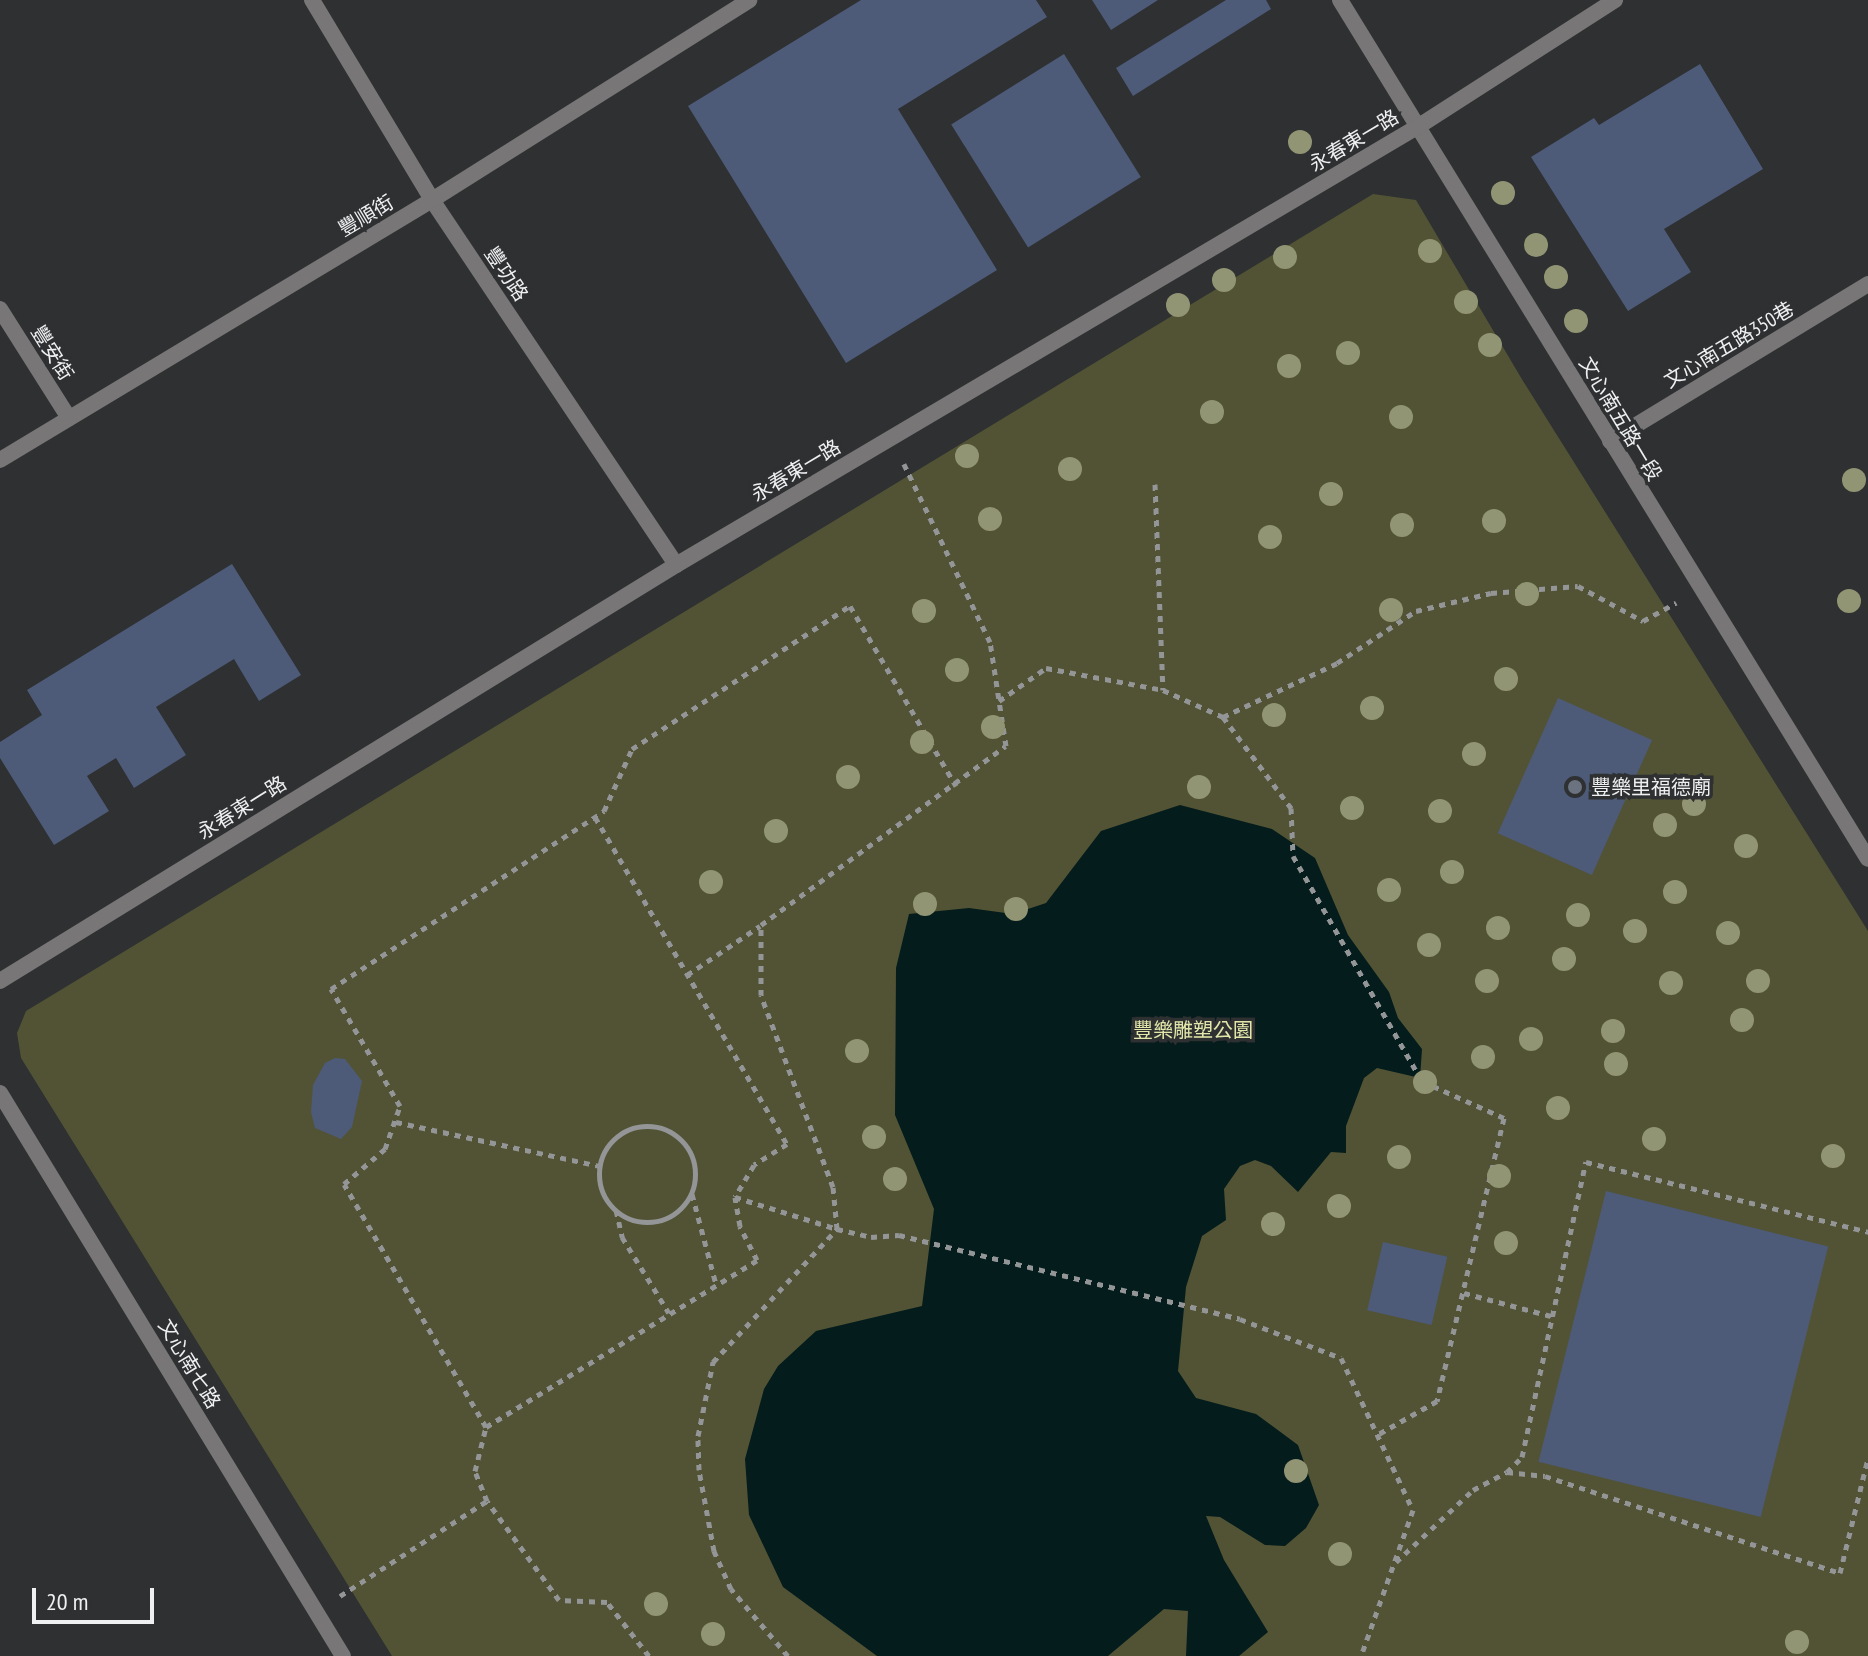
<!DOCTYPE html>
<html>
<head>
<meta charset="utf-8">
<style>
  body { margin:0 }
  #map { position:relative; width:1868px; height:1656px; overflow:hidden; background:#2e3032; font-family:"PT Sans Narrow","Noto Sans TC",sans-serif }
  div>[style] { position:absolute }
  .green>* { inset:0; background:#525334 }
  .water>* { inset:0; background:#041c1c }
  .building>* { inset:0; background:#4d5b78; transform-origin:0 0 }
  .path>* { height:5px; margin-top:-2.5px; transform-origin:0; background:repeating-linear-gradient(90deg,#949597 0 6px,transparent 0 12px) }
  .path>.ring { margin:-2.5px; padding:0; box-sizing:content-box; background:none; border:5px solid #949597; border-radius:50% }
  .street>* { height:16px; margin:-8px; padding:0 8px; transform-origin:8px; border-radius:8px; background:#787676 }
  .trees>* { width:24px; height:24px; margin:-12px; border-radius:50%; background:#929573 }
  .dots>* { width:22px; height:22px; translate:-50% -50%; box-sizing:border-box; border:4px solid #2e3032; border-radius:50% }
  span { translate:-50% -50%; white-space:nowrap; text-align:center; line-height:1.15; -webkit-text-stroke:7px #2e3032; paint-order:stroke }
  .street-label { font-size:20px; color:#eff0f2 }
  .poi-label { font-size:20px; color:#eff0f2 }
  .left { translate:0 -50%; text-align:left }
  .park-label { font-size:20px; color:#e3e7a9 }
  .scale { position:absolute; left:32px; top:1588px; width:122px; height:36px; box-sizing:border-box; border:4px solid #eff0f2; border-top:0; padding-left:10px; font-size:24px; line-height:28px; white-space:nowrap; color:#eff0f2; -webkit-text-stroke:6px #2e3032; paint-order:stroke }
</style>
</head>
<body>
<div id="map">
  <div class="green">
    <i style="clip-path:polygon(1373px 194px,1416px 200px,1523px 381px,1868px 931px,1868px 1656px,392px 1656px,21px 1058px,17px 1033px,26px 1011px)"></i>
  </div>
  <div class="water">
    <i style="clip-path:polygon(1180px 805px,1272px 829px,1315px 858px,1348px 935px,1389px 992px,1398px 1018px,1422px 1049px,1420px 1078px,1377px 1068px,1364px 1078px,1346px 1126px,1346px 1153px,1331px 1152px,1298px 1192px,1271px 1166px,1255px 1160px,1240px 1166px,1224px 1189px,1226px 1220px,1202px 1236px,1186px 1287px,1178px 1371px,1196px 1398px,1256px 1414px,1298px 1445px,1319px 1505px,1306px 1528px,1285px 1546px,1265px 1545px,1220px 1517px,1206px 1516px,1224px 1560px,1268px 1632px,1239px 1656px,1186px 1656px,1188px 1611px,1164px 1609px,1108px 1656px,877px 1656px,783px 1587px,749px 1515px,745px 1459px,764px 1389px,778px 1366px,816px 1331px,922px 1306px,934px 1209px,895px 1115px,896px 968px,909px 914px,969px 908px,1013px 914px,1046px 903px,1101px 831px)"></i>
  </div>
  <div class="building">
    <i style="clip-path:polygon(861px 0,1036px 0,1047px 17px,898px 109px,997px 270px,846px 363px,688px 106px)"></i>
    <i style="clip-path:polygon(1092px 0,1158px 0,1111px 30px)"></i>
    <i style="clip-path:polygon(1226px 0,1266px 0,1271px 9px,1133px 96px,1116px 68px)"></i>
    <i style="left:1064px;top:54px;width:145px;height:133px;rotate:58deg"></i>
    <i style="clip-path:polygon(1700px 64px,1763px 169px,1664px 229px,1691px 272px,1628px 311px,1531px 157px,1594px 118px,1599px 125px)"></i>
    <i style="clip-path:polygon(232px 564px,301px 675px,259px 701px,234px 659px,156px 707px,186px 755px,134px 788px,116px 758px,87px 776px,109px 811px,54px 845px,0 758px,0 742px,42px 715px,27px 690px)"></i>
    <i style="left:1558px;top:698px;width:103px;height:148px;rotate:24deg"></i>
    <i style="clip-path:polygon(335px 1058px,345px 1059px,362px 1081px,352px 1127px,341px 1139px,315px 1128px,311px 1112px,313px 1085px,325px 1063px)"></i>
    <i style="left:1606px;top:1191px;width:229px;height:279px;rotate:14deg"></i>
    <i style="left:1383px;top:1242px;width:66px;height:70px;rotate:13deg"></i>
  </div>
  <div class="path">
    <i style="left:1155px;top:484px;width:206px;rotate:87.8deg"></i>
    <i style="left:999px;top:701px;width:57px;rotate:-35.1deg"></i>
    <i style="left:1046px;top:668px;width:119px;rotate:10.6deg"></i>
    <i style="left:1163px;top:690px;width:66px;rotate:24.2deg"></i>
    <i style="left:1223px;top:717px;width:126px;rotate:-25.3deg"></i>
    <i style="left:1337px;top:663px;width:95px;rotate:-33.4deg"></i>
    <i style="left:1416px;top:611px;width:77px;rotate:-13.5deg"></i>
    <i style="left:1491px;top:593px;width:87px;rotate:-4.6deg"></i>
    <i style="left:1578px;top:586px;width:74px;rotate:28.3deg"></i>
    <i style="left:1643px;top:621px;width:38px;rotate:-29deg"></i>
    <i style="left:1223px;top:717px;width:114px;rotate:53.2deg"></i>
    <i style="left:1291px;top:808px;width:48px;rotate:87.6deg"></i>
    <i style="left:1293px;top:856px;width:259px;rotate:60.2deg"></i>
    <i style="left:1422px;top:1081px;width:90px;rotate:24.3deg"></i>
    <i style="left:1504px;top:1118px;width:291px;rotate:103.3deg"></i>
    <i style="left:1437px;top:1401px;width:69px;rotate:150.5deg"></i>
    <i style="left:595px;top:817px;width:379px;rotate:59.6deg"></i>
    <i style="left:787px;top:1144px;width:39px;rotate:148deg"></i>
    <i style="left:754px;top:1165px;width:37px;rotate:121deg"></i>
    <i style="left:687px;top:975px;width:88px;rotate:-33.9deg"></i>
    <i style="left:396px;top:1122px;width:209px;rotate:12.2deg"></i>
    <i class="ring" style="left:599px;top:1126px;width:91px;height:91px"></i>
    <i style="left:692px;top:1194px;width:93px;rotate:75.1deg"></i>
    <i style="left:616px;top:1210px;width:28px;rotate:77deg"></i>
    <i style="left:622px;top:1237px;width:89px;rotate:58.3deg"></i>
    <i style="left:1464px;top:1293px;width:90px;rotate:14.8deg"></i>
    <i style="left:486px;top:1427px;width:281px;rotate:-120.3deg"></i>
    <i style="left:344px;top:1184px;width:54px;rotate:-40.5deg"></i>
    <i style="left:385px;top:1149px;width:46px;rotate:-70.8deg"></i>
    <i style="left:400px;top:1106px;width:136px;rotate:-120.5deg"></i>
    <i style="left:331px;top:989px;width:326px;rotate:-33.1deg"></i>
    <i style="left:604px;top:811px;width:68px;rotate:-65.7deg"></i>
    <i style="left:632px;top:749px;width:261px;rotate:-33.3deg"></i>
    <i style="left:850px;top:606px;width:209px;rotate:59.5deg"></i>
    <i style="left:1507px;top:1472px;width:21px;rotate:-45deg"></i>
    <i style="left:1522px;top:1457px;width:302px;rotate:-77.8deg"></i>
    <i style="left:1586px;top:1162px;width:291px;rotate:13.9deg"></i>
    <i style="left:1396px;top:1562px;width:105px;rotate:-43.1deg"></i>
    <i style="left:1473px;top:1490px;width:38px;rotate:-28deg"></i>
    <i style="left:1507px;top:1472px;width:38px;rotate:6deg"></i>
    <i style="left:1545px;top:1476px;width:311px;rotate:18.2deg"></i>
    <i style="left:1840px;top:1573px;width:118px;rotate:-76.3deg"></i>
    <i style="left:340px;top:1596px;width:175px;rotate:-32.9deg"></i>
    <i style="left:649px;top:1656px;width:68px;rotate:-127.9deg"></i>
    <i style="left:607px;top:1602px;width:48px;rotate:-177.6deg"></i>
    <i style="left:559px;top:1600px;width:122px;rotate:-126deg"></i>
    <i style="left:487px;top:1501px;width:32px;rotate:-112deg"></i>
    <i style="left:475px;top:1471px;width:45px;rotate:-76deg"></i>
    <i style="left:486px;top:1427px;width:318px;rotate:-31.6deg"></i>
    <i style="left:757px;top:1260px;width:38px;rotate:-117deg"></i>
    <i style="left:740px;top:1226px;width:29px;rotate:-100deg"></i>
    <i style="left:735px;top:1197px;width:107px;rotate:17.4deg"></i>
    <i style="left:837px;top:1229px;width:42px;rotate:-95.4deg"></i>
    <i style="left:833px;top:1187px;width:205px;rotate:-110.6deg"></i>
    <i style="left:761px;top:995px;width:70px;rotate:-90deg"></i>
    <i style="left:761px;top:925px;width:303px;rotate:-36.2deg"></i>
    <i style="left:1006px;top:746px;width:105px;rotate:-98.7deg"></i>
    <i style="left:990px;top:642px;width:198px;rotate:-115.8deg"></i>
    <i style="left:788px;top:1656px;width:88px;rotate:-130.4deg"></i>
    <i style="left:731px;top:1589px;width:42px;rotate:-114.1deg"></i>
    <i style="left:714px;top:1551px;width:82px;rotate:-100.5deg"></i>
    <i style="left:699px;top:1470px;width:34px;rotate:-92deg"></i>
    <i style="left:698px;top:1436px;width:76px;rotate:-78.5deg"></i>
    <i style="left:713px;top:1362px;width:182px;rotate:-47deg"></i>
    <i style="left:837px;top:1229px;width:35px;rotate:13deg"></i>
    <i style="left:871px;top:1237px;width:28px;rotate:-4deg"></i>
    <i style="left:899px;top:1235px;width:351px;rotate:13.8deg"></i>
    <i style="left:1240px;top:1319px;width:108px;rotate:21.1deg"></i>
    <i style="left:1341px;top:1358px;width:168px;rotate:64.7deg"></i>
    <i style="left:1413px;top:1510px;width:155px;rotate:109.6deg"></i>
  </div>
  <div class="street">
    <i style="left:312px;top:0;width:233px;rotate:59deg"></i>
    <i style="left:432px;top:200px;width:439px;rotate:56.2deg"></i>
    <i style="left:1340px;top:0;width:1008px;rotate:58.42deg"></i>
    <i style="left:0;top:309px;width:129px;rotate:57.7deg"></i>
    <i style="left:1610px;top:441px;width:302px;rotate:-31.3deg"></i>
    <i style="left:0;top:460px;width:504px;rotate:-31.04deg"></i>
    <i style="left:432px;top:200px;width:375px;rotate:-32.2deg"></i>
    <i style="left:0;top:981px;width:794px;rotate:-31.61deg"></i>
    <i style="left:676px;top:565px;width:863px;rotate:-30.58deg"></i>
    <i style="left:1419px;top:126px;width:233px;rotate:-32.7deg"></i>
    <i style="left:0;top:1093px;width:659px;rotate:58.65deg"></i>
  </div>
  <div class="trees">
    <i style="left:1300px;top:142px"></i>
    <i style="left:1503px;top:193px"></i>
    <i style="left:1536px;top:245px"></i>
    <i style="left:1430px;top:251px"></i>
    <i style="left:1285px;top:257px"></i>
    <i style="left:1556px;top:277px"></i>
    <i style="left:1224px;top:280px"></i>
    <i style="left:1466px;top:302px"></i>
    <i style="left:1178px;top:305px"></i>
    <i style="left:1576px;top:321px"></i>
    <i style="left:1490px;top:345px"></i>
    <i style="left:1348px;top:353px"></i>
    <i style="left:1289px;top:366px"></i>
    <i style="left:1212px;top:412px"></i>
    <i style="left:1401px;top:417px"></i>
    <i style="left:967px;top:456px"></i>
    <i style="left:1070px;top:469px"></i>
    <i style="left:1854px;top:480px"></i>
    <i style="left:1331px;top:494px"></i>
    <i style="left:990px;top:519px"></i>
    <i style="left:1494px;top:521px"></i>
    <i style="left:1402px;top:525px"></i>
    <i style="left:1270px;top:537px"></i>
    <i style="left:1527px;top:594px"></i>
    <i style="left:1849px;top:601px"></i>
    <i style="left:1391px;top:610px"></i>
    <i style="left:924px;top:611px"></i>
    <i style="left:957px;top:670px"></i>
    <i style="left:1506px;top:679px"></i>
    <i style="left:1372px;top:708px"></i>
    <i style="left:1274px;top:715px"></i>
    <i style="left:993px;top:727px"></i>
    <i style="left:922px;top:742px"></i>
    <i style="left:1474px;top:754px"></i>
    <i style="left:848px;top:777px"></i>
    <i style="left:1199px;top:787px"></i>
    <i style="left:1694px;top:804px"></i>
    <i style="left:1352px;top:808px"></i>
    <i style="left:1440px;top:811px"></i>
    <i style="left:1665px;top:825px"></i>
    <i style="left:776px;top:831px"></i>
    <i style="left:1746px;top:846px"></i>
    <i style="left:1452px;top:872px"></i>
    <i style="left:711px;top:882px"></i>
    <i style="left:1389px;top:890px"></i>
    <i style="left:1675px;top:892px"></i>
    <i style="left:925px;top:904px"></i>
    <i style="left:1016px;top:909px"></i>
    <i style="left:1578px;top:915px"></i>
    <i style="left:1498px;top:928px"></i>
    <i style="left:1635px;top:931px"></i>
    <i style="left:1728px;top:933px"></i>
    <i style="left:1429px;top:945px"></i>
    <i style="left:1564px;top:959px"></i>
    <i style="left:1487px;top:981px"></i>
    <i style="left:1758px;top:981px"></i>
    <i style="left:1671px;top:983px"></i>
    <i style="left:1742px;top:1020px"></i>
    <i style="left:1613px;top:1031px"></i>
    <i style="left:1531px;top:1039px"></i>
    <i style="left:857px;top:1051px"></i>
    <i style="left:1483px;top:1057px"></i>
    <i style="left:1616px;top:1064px"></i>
    <i style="left:1425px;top:1082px"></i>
    <i style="left:1558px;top:1108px"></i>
    <i style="left:874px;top:1137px"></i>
    <i style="left:1654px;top:1139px"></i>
    <i style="left:1833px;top:1156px"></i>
    <i style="left:1399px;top:1157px"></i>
    <i style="left:1499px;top:1176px"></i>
    <i style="left:895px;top:1179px"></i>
    <i style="left:1339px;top:1206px"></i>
    <i style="left:1273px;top:1224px"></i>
    <i style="left:1506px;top:1243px"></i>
    <i style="left:1296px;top:1471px"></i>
    <i style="left:1340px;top:1554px"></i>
    <i style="left:656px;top:1604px"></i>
    <i style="left:713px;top:1634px"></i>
    <i style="left:1797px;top:1642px"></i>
  </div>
  <div class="dots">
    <i style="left:1575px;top:787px;background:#6b7280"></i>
  </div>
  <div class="street-label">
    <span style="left:1354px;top:141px;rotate:-31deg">永春東一路</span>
    <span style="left:366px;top:216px;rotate:-31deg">豐順街</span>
    <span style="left:506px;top:274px;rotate:56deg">豐功路</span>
    <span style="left:1729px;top:345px;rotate:-31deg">文心南五路350巷</span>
    <span style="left:52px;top:353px;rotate:58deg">豐安街</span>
    <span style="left:1620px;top:419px;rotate:59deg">文心南五路一段</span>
    <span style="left:796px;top:471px;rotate:-31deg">永春東一路</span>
    <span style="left:242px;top:808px;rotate:-32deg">永春東一路</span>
    <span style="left:189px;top:1364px;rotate:59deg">文心南七路</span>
  </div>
  <div class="poi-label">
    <span class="left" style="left:1591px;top:787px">豐樂里福德廟</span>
  </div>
  <div class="park-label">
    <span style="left:1193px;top:1030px">豐樂雕塑公園</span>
  </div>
  <div class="scale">20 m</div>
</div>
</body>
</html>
